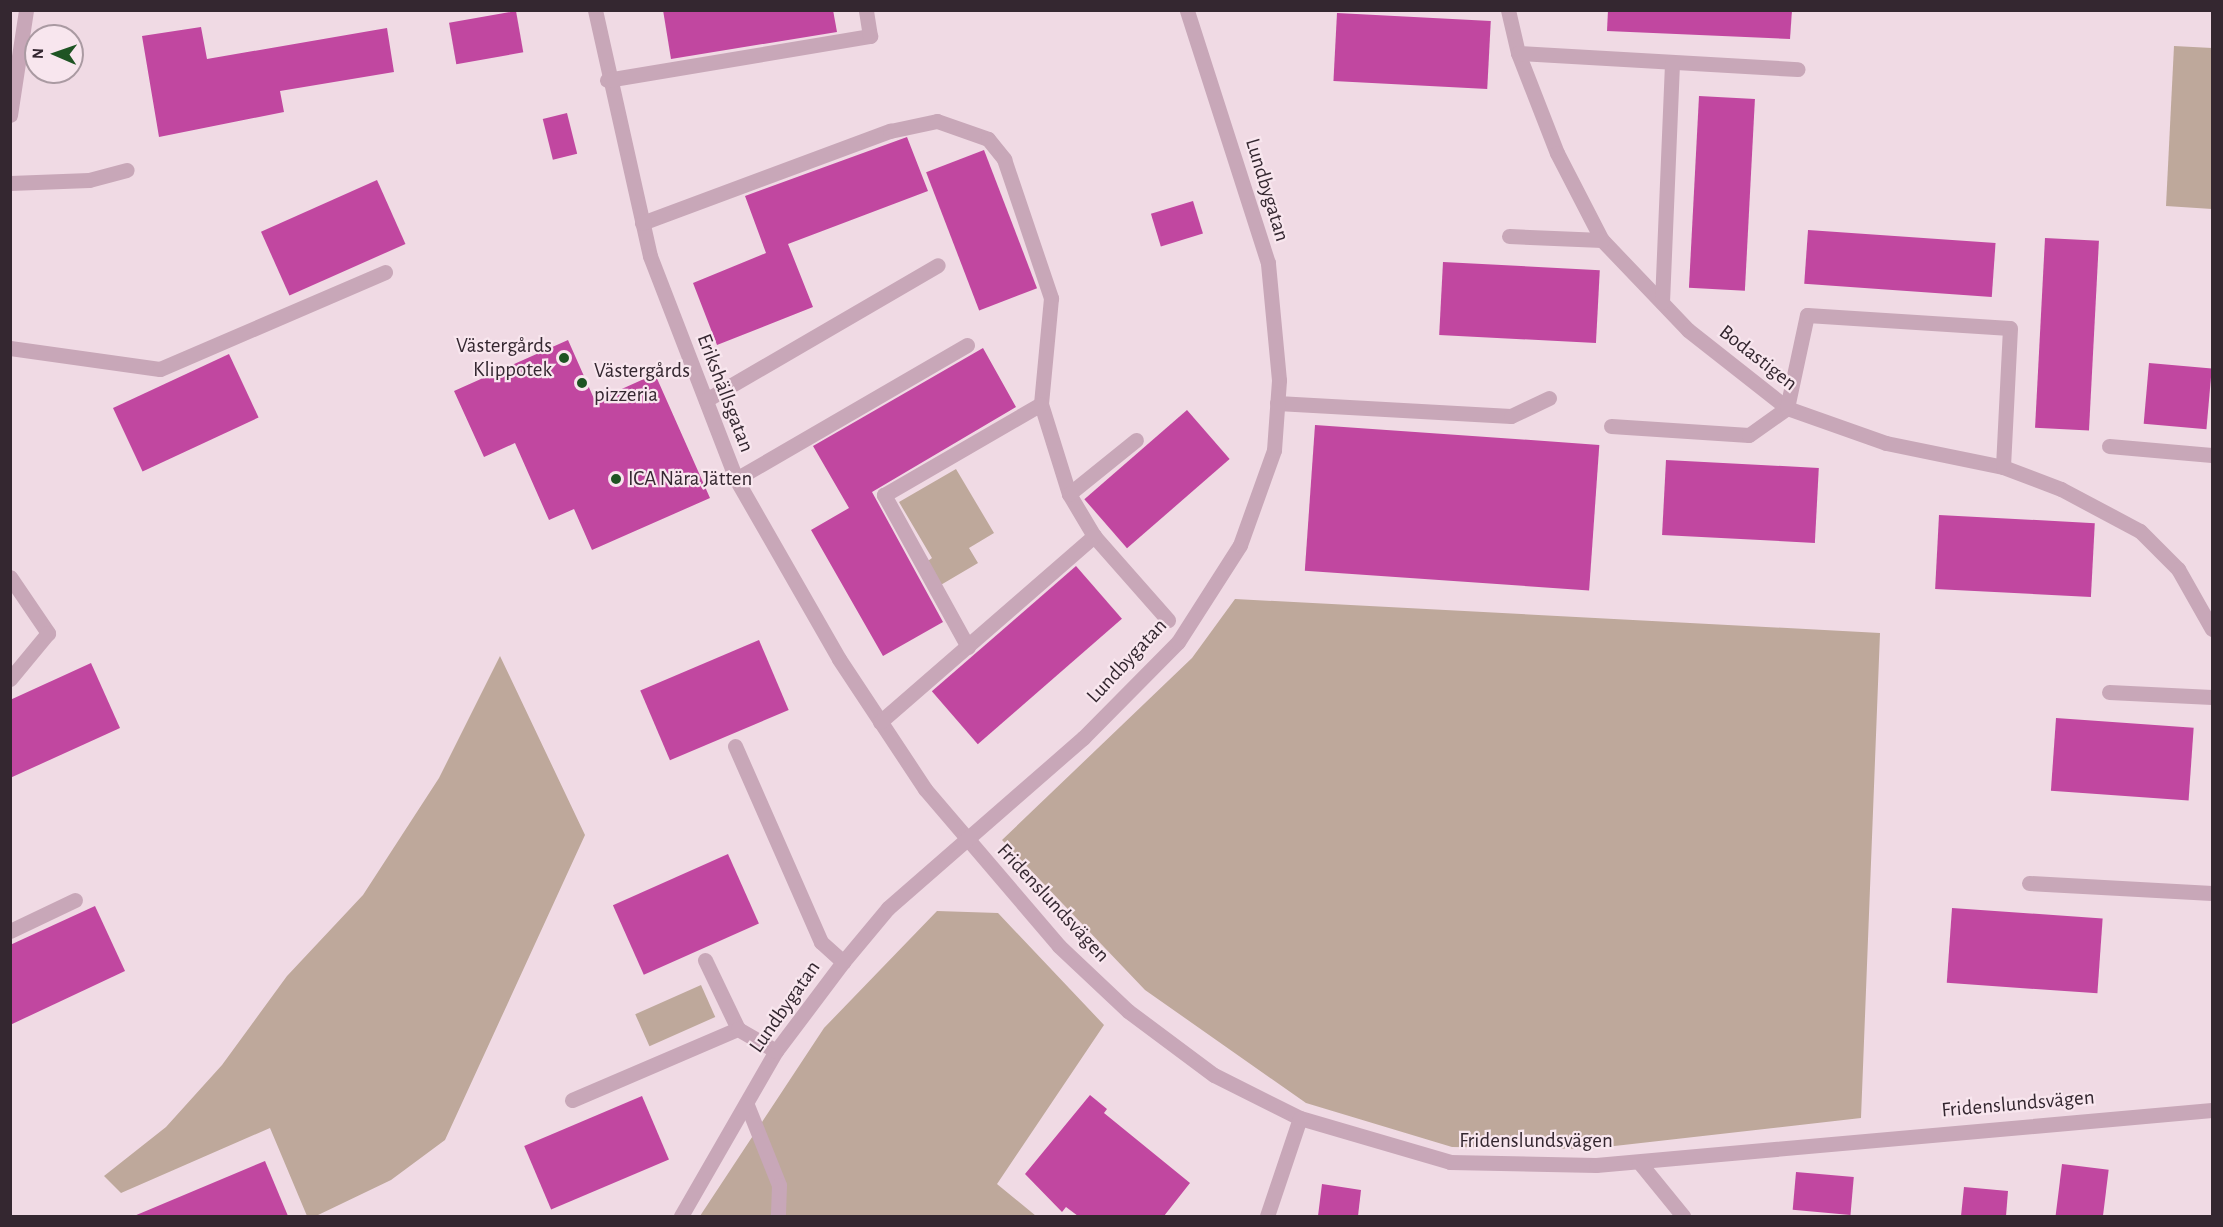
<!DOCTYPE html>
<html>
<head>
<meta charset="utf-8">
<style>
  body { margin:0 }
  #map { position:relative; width:2223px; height:1227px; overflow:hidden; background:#f0dae4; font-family:"Alegreya Sans",sans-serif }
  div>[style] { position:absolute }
  .green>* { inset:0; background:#bea89b; transform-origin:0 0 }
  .building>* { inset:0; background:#c147a0; transform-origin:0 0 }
  .minor>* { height:15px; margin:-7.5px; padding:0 7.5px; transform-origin:7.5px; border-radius:7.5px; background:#c8a7b8 }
  .dots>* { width:16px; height:16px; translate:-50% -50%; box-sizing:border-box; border:3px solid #f8e6ee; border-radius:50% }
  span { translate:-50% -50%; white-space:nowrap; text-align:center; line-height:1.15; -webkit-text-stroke:4.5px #f8e6ee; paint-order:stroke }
  .street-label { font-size:21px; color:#342730 }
  .poi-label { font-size:21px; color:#342730 }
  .right { translate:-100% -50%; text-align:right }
  .left { translate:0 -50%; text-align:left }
  .frame { position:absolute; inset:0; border:12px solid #342730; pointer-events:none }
  .north { position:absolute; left:24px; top:24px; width:60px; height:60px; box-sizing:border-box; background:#f8e6ee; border:2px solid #aa9aa2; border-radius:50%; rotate:272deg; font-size:16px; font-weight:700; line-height:24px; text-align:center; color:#342730 }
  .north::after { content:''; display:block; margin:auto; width:21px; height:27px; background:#1e5423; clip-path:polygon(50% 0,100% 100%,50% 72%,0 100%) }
</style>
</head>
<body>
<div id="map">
  <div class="green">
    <i style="clip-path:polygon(2174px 46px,2212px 48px,2212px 209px,2166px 206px)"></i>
    <i style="clip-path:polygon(956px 469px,994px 533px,969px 548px,978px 563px,939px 586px,925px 563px,932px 558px,899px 502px)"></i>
    <i style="clip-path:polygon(1235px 599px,1880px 633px,1861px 1118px,1588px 1149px,1452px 1147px,1306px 1103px,1145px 990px,1002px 840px,1192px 658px)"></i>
    <i style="clip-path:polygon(500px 656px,585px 835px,445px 1140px,391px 1180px,316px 1216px,307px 1216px,270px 1128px,121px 1193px,104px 1176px,166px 1127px,222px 1065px,287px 976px,363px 895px,439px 778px)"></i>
    <i style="clip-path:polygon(937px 911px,998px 913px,1104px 1025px,997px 1184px,1036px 1216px,700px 1216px,824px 1028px)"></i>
    <i style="left:701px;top:985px;width:35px;height:72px;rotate:66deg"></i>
  </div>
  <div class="building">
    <i style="clip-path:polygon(663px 10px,833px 10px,837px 32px,671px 59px)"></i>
    <i style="clip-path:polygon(1608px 10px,1792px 10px,1790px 39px,1607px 31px)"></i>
    <i style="left:516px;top:11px;width:42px;height:68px;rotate:80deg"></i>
    <i style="left:1337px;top:13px;width:154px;height:68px;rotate:3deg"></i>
    <i style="clip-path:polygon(201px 27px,207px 59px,387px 28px,394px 72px,280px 91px,284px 112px,159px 137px,142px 36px)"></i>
    <i style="left:1699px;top:96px;width:56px;height:192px;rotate:3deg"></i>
    <i style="left:567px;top:113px;width:42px;height:25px;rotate:76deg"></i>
    <i style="clip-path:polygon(907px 137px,928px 191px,788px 244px,813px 307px,717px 345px,693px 283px,766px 253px,745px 196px)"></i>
    <i style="left:984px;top:150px;width:148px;height:62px;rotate:69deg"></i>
    <i style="left:377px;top:180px;width:70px;height:127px;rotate:66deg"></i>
    <i style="left:1193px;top:201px;width:34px;height:44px;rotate:73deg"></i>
    <i style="left:1808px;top:230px;width:188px;height:54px;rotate:4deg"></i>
    <i style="left:2045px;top:238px;width:54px;height:190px;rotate:3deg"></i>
    <i style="left:1443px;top:262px;width:157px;height:73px;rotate:3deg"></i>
    <i style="clip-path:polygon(568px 340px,595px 401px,655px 374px,710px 498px,592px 550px,574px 509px,549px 520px,515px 443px,484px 457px,454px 391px)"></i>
    <i style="clip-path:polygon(983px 348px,1016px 407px,872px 492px,943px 622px,883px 656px,811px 530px,849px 508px,813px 446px)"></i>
    <i style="left:229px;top:354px;width:70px;height:128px;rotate:65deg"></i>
    <i style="left:2149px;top:363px;width:63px;height:61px;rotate:5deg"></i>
    <i style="left:1187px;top:410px;width:65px;height:136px;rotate:49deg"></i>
    <i style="left:1315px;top:425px;width:285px;height:146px;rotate:4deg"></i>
    <i style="left:1666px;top:460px;width:153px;height:75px;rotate:3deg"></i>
    <i style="left:1939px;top:515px;width:156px;height:74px;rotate:3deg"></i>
    <i style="left:1076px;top:566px;width:70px;height:191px;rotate:49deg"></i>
    <i style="left:759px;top:640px;width:76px;height:129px;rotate:67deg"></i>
    <i style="clip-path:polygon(91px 663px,120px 728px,10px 778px,10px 700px)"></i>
    <i style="left:2056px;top:718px;width:138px;height:73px;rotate:4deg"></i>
    <i style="left:728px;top:854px;width:76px;height:126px;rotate:66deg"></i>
    <i style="clip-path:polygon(95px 906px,125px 971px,10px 1025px,10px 945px)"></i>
    <i style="left:1952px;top:908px;width:151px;height:75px;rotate:4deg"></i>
    <i style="clip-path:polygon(1090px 1095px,1107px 1109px,1104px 1113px,1190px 1183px,1164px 1216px,1078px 1216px,1066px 1207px,1062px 1212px,1025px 1174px)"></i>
    <i style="left:642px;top:1096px;width:69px;height:128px;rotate:67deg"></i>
    <i style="clip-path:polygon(265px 1161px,288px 1216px,134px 1216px)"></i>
    <i style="left:2062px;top:1164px;width:47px;height:52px;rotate:7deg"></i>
    <i style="left:1796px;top:1172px;width:58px;height:38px;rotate:5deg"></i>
    <i style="clip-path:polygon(1322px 1184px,1361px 1190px,1358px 1216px,1318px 1216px)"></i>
    <i style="clip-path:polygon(1964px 1187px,2008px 1191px,2006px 1216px,1961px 1216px)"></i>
  </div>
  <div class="minor">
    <i style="left:595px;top:10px;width:252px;rotate:77.4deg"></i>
    <i style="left:650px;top:256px;width:239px;rotate:68.9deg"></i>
    <i style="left:736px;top:479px;width:207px;rotate:60.2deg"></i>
    <i style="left:839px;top:659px;width:156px;rotate:56.5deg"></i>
    <i style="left:925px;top:789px;width:206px;rotate:49.5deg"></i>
    <i style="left:1059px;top:946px;width:95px;rotate:43.3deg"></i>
    <i style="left:1128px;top:1011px;width:107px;rotate:36.7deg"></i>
    <i style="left:1214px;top:1075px;width:96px;rotate:26.6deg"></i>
    <i style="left:1300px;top:1118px;width:156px;rotate:16.3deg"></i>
    <i style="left:1450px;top:1162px;width:146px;rotate:1.2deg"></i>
    <i style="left:1596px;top:1165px;width:618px;rotate:-5.1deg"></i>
    <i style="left:1508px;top:10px;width:44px;rotate:76.9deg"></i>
    <i style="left:1518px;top:53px;width:107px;rotate:68.7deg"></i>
    <i style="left:1557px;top:153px;width:98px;rotate:62.7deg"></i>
    <i style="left:1602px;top:240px;width:124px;rotate:46.3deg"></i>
    <i style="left:1688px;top:330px;width:126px;rotate:38.2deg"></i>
    <i style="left:1787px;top:408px;width:105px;rotate:19.5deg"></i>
    <i style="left:1886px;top:443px;width:119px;rotate:11.6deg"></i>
    <i style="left:2003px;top:467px;width:62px;rotate:20.8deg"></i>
    <i style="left:2061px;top:489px;width:89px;rotate:28deg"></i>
    <i style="left:2140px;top:531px;width:54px;rotate:45deg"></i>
    <i style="left:2178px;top:569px;width:69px;rotate:60.5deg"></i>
    <i style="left:1518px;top:53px;width:280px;rotate:3.3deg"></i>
    <i style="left:607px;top:80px;width:267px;rotate:-9.5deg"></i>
    <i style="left:870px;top:36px;width:26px;rotate:-99deg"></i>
    <i style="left:10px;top:115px;width:106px;rotate:-81.3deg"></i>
    <i style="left:10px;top:183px;width:79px;rotate:-2.2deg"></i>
    <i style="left:89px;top:180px;width:39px;rotate:-15deg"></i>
    <i style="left:642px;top:223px;width:265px;rotate:-20.4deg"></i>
    <i style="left:890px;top:131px;width:48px;rotate:-12deg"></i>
    <i style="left:937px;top:121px;width:54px;rotate:19.4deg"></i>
    <i style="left:988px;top:139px;width:26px;rotate:51deg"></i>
    <i style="left:1004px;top:159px;width:147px;rotate:71.3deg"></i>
    <i style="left:1051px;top:298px;width:106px;rotate:95.4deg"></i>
    <i style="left:1041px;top:404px;width:94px;rotate:72.7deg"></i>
    <i style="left:1069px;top:494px;width:49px;rotate:59.2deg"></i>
    <i style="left:1094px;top:536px;width:112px;rotate:48.6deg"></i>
    <i style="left:1509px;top:236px;width:93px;rotate:2.5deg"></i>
    <i style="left:1662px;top:302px;width:240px;rotate:-87.6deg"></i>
    <i style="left:10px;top:348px;width:151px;rotate:8deg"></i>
    <i style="left:160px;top:369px;width:245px;rotate:-23.3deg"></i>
    <i style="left:706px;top:400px;width:268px;rotate:-30.2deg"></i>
    <i style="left:1277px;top:403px;width:234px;rotate:3.2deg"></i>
    <i style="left:1511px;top:416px;width:42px;rotate:-25.3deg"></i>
    <i style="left:1611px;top:426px;width:138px;rotate:3.7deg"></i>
    <i style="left:1749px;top:435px;width:47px;rotate:-35.4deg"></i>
    <i style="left:1787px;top:408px;width:95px;rotate:-77.9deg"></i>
    <i style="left:1807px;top:315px;width:203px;rotate:3.7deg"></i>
    <i style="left:2010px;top:328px;width:139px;rotate:92.9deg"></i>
    <i style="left:2109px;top:446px;width:103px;rotate:5deg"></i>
    <i style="left:736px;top:479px;width:267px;rotate:-30.1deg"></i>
    <i style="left:1069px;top:494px;width:86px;rotate:-38.9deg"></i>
    <i style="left:10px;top:577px;width:68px;rotate:55.8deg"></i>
    <i style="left:48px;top:633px;width:60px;rotate:129.6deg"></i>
    <i style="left:968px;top:647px;width:174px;rotate:-118.9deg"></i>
    <i style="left:884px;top:495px;width:181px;rotate:-30.1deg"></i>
    <i style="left:2109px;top:692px;width:103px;rotate:2.8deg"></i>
    <i style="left:880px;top:722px;width:284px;rotate:-41deg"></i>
    <i style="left:735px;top:746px;width:214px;rotate:66.3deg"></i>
    <i style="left:821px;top:942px;width:30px;rotate:42deg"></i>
    <i style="left:2029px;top:883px;width:183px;rotate:3.1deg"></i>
    <i style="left:10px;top:931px;width:72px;rotate:-25.5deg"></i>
    <i style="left:705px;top:960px;width:76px;rotate:64.4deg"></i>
    <i style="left:572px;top:1100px;width:181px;rotate:-23.2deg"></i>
    <i style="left:738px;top:1029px;width:44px;rotate:30.1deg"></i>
    <i style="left:747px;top:1105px;width:86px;rotate:68.2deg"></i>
    <i style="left:779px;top:1185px;width:31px;rotate:92deg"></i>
    <i style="left:1639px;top:1162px;width:70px;rotate:50.8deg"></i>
    <i style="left:681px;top:1216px;width:190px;rotate:-60.1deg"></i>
    <i style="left:776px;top:1051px;width:111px;rotate:-53deg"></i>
    <i style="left:843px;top:962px;width:70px;rotate:-50.2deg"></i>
    <i style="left:888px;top:908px;width:259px;rotate:-41.1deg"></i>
    <i style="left:1083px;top:738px;width:135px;rotate:-45.3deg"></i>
    <i style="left:1178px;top:642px;width:115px;rotate:-57.4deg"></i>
    <i style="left:1240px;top:545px;width:101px;rotate:-70.3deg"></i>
    <i style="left:1274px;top:450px;width:70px;rotate:-85.9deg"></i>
    <i style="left:1279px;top:380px;width:118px;rotate:-95.4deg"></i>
    <i style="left:1268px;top:263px;width:266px;rotate:-107.8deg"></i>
    <i style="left:1267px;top:1216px;width:103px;rotate:-71.4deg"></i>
  </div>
  <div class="dots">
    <i style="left:564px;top:358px;background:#1e5423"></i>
    <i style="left:582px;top:383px;background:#1e5423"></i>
    <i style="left:616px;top:479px;background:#1e5423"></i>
  </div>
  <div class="street-label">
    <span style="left:1267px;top:190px;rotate:73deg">Lundbygatan</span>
    <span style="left:1758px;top:358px;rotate:38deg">Bodastigen</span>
    <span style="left:725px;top:393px;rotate:69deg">Erikshällsgatan</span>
    <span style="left:1127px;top:661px;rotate:-47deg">Lundbygatan</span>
    <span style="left:1053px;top:903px;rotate:47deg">Fridenslundsvägen</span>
    <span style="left:785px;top:1007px;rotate:-55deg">Lundbygatan</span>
    <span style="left:2018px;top:1104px;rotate:-5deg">Fridenslundsvägen</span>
    <span style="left:1536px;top:1141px">Fridenslundsvägen</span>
  </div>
  <div class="poi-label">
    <span class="right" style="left:552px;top:358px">Västergårds<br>Klippotek</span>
    <span class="left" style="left:594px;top:383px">Västergårds<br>pizzeria</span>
    <span class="left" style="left:628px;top:479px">ICA Nära Jätten</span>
  </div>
  <div class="frame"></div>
  <div class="north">N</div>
</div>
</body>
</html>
